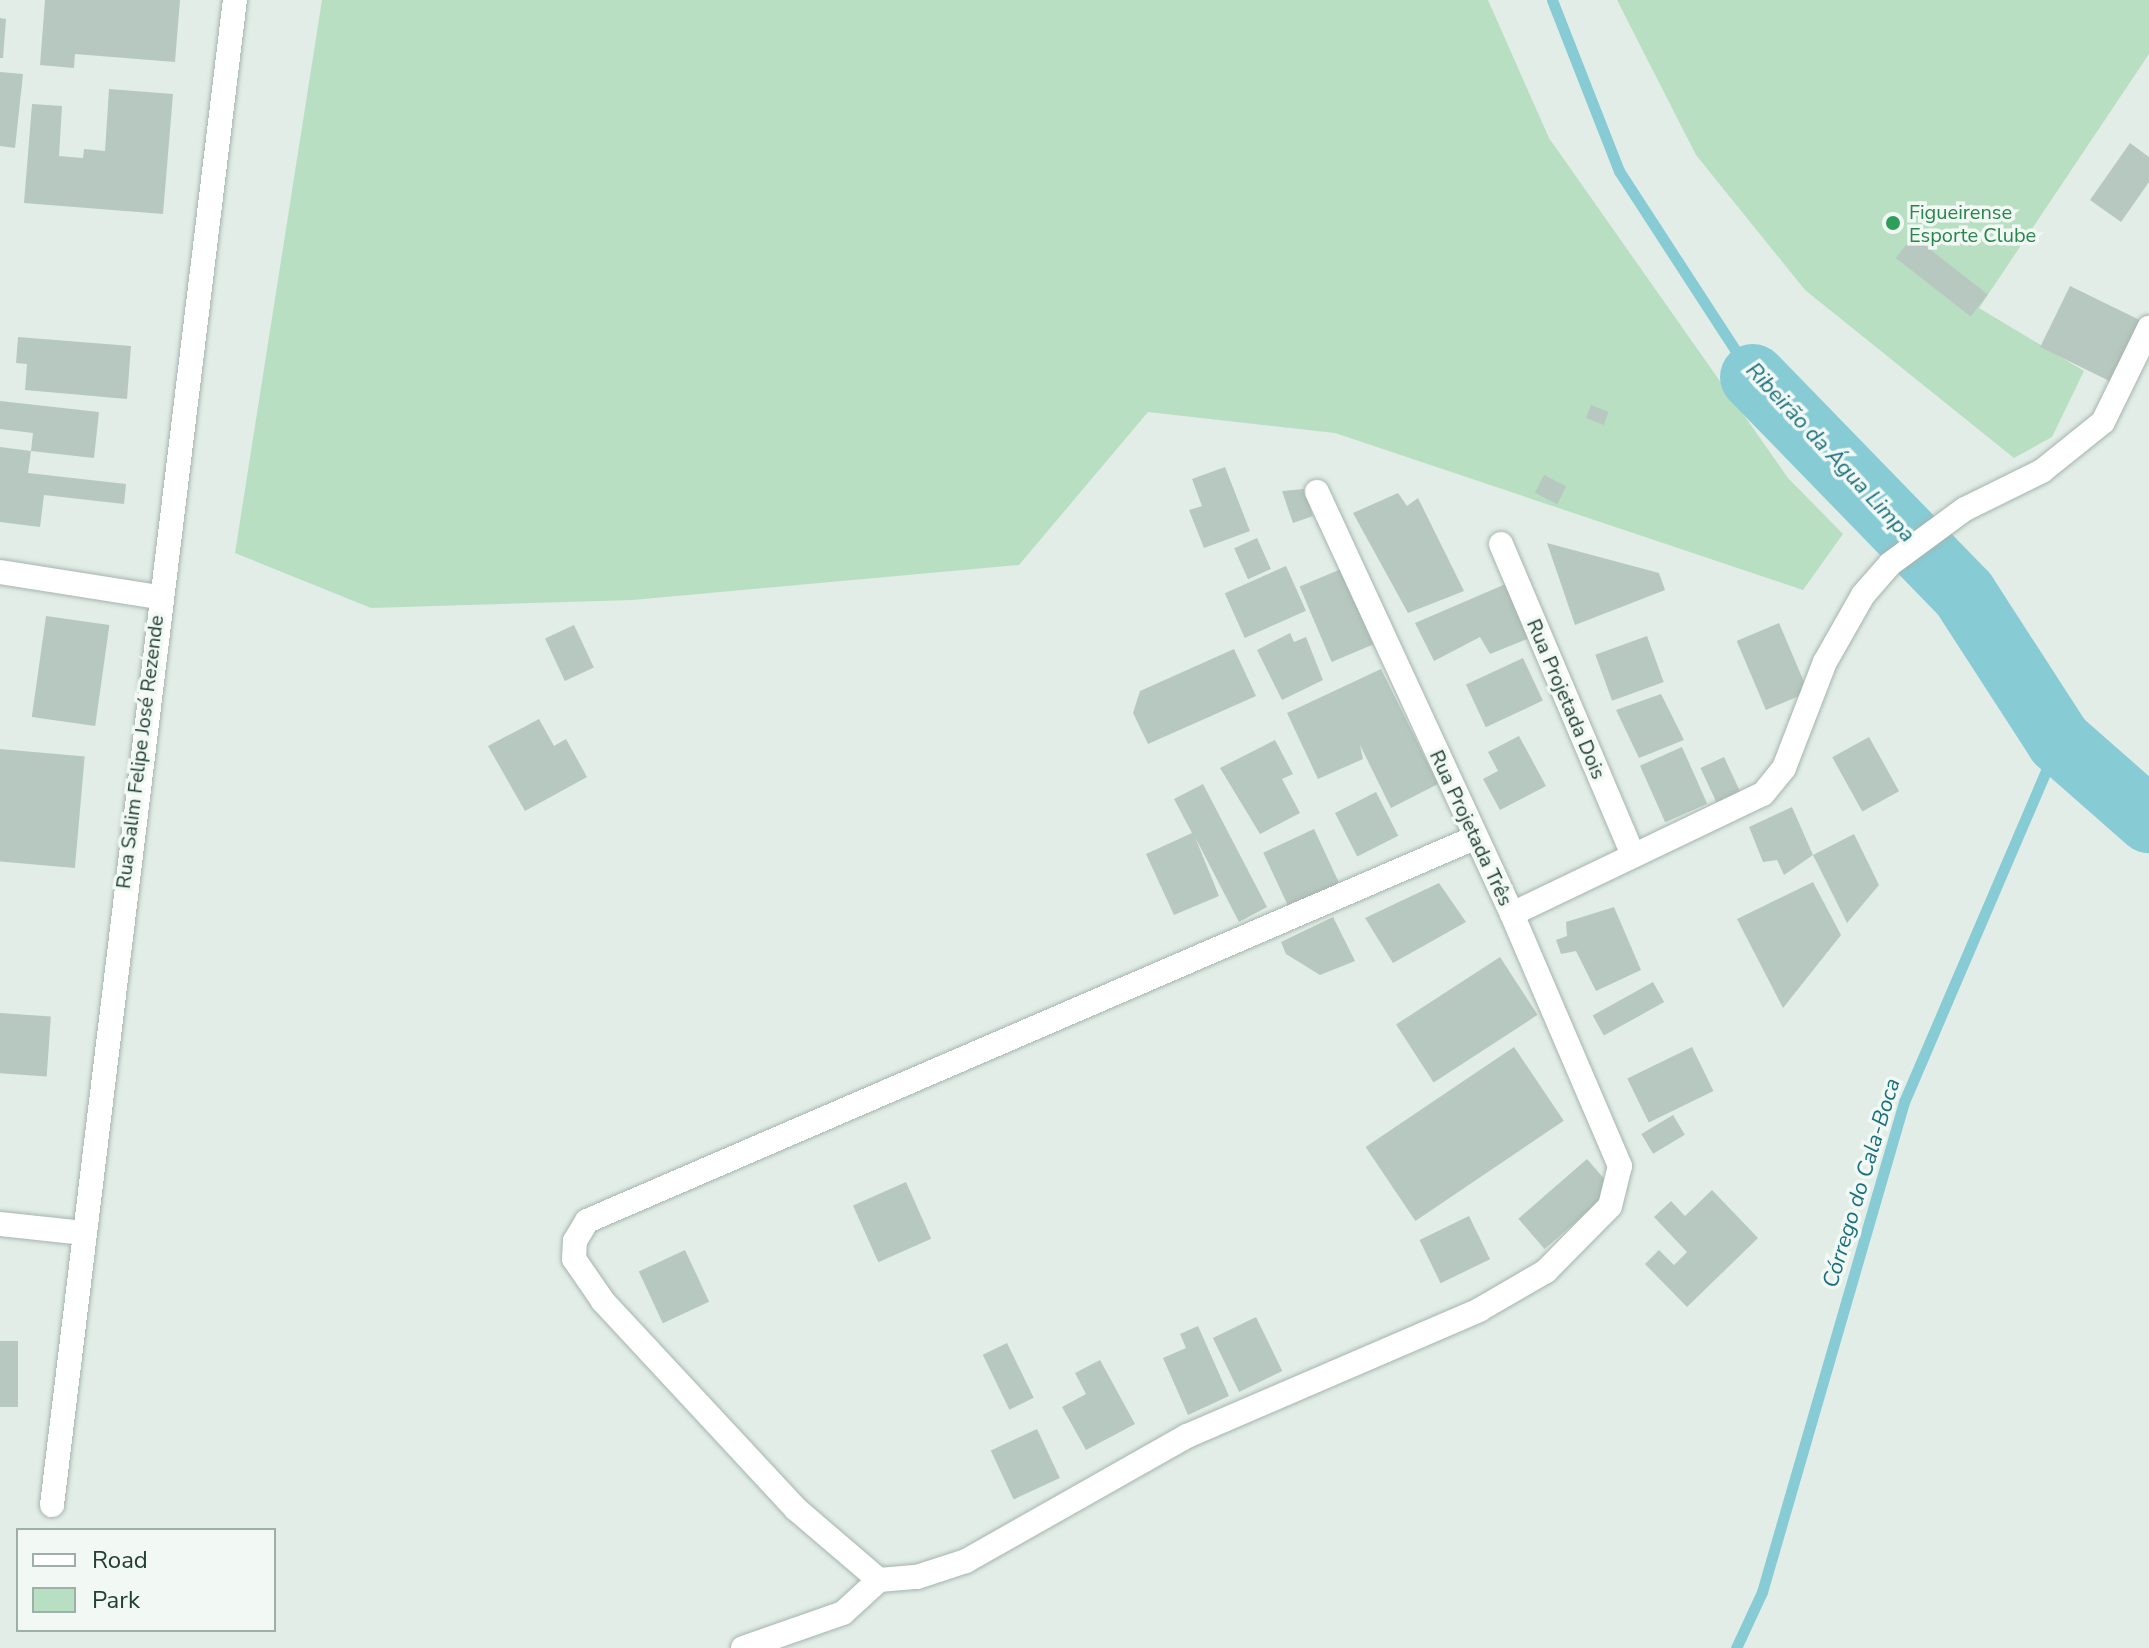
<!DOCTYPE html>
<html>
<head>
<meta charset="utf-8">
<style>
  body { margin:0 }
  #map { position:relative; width:2149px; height:1648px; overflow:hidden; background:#e2ede7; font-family:"Nunito Sans",sans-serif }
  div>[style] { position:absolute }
  .green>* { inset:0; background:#b9dfc2 }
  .stream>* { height:11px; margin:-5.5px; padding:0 5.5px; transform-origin:5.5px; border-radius:5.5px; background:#87cbd5 }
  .river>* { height:66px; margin:-33px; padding:0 33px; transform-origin:33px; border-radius:33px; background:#87cbd5 }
  .building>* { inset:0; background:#b7c8c0; transform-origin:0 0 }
  .roads { filter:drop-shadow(0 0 2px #a4b5ae) drop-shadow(0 0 2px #a4b5ae) }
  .minor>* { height:24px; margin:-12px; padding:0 12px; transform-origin:12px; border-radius:12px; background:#fff }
  .dots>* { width:22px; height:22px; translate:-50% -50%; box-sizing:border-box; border:4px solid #f2f9f5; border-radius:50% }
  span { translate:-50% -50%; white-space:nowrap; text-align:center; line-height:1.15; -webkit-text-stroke:7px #f2f9f5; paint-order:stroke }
  .leisure-label { font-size:20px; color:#27864d }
  .left { translate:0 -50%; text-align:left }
  .street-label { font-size:20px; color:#213f36 }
  .water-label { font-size:22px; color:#18707e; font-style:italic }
  .legend { position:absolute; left:16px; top:1528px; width:260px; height:104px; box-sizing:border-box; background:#f2f9f5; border:2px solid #9eafa9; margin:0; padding:10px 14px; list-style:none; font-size:24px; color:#213f36 }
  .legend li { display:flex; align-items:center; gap:16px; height:40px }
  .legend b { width:40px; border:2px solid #9eafa9 }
</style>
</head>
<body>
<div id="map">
  <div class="green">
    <i style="clip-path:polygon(322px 0,1488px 0,1549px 138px,1788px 478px,1843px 534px,1803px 590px,1335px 433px,1148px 412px,1019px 565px,633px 600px,371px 608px,235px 553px)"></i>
    <i style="clip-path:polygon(1617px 0,2149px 0,2149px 54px,1979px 308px,2084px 371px,2052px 437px,2014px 458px,1805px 290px,1696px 155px)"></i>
  </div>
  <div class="stream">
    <i style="left:1552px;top:0;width:184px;rotate:68.6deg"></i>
    <i style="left:1619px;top:171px;width:246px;rotate:57deg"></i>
    <i style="left:1736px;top:1648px;width:62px;rotate:-65.1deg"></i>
    <i style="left:1762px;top:1592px;width:510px;rotate:-73.84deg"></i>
    <i style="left:1904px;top:1102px;width:393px;rotate:-66.8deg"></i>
  </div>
  <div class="river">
    <i style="left:1753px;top:377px;width:303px;rotate:45.8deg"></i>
    <i style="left:1964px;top:594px;width:175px;rotate:57.1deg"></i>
    <i style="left:2059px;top:741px;width:120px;rotate:41.3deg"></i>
  </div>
  <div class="building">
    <i style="clip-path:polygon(45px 0,180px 0,175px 62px,75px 54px,74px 68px,40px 65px)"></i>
    <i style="clip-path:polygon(0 18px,6px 19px,3px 58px,0 58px)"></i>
    <i style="clip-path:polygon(0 72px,23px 74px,15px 148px,0 146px)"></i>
    <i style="clip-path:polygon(109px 89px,173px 94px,163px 214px,24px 203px,32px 104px,62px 106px,59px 156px,83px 158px,84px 149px,105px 151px)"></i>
    <i style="clip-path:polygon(2130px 143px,2149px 157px,2149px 182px,2121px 222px,2090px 200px)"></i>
    <i style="left:1913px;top:236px;width:95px;height:28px;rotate:38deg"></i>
    <i style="left:2070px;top:286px;width:81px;height:68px;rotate:26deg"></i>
    <i style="clip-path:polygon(18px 337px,131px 346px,127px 399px,25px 390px,27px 364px,16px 363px)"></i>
    <i style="clip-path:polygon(0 401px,99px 412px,94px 458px,31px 451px,33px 433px,0 429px)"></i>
    <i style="left:1591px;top:405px;width:19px;height:14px;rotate:21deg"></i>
    <i style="clip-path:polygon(0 447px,31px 451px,28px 473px,126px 484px,124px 504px,44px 495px,40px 527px,0 522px)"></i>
    <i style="clip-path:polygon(1225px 467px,1250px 531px,1204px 548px,1189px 510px,1202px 506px,1192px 479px)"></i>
    <i style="left:1544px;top:475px;width:25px;height:20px;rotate:27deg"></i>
    <i style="clip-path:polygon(1304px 489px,1313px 516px,1293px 523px,1282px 491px)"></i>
    <i style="clip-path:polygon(1398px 493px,1407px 506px,1418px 498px,1464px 591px,1408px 613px,1353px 513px)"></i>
    <i style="left:1257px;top:538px;width:34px;height:25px;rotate:66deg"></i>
    <i style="clip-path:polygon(1547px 543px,1659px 573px,1665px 590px,1575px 625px)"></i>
    <i style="left:1286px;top:566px;width:49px;height:67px;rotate:66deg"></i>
    <i style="left:1341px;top:569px;width:82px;height:45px;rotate:67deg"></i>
    <i style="clip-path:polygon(1508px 583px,1532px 637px,1490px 654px,1480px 637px,1434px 661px,1415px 623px)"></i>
    <i style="left:46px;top:616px;width:64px;height:102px;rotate:8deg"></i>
    <i style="left:1779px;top:623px;width:75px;height:46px;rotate:67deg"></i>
    <i style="left:574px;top:625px;width:47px;height:32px;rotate:65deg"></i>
    <i style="clip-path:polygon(1290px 633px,1294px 642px,1306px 637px,1323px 680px,1282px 700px,1257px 650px)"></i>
    <i style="left:1647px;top:636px;width:49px;height:55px;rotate:70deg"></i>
    <i style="clip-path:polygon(1234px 649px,1256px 696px,1148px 744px,1133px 713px,1140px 691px)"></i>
    <i style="left:1523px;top:658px;width:47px;height:63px;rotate:65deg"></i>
    <i style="clip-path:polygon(1381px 669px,1438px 784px,1391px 808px,1360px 745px,1363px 759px,1318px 779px,1287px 713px)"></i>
    <i style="clip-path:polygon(1661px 694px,1684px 740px,1639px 758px,1616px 710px)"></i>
    <i style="clip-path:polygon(539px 719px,554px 746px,566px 739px,587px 777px,525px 811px,488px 746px)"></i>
    <i style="clip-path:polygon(1519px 736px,1546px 786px,1500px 810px,1483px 779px,1498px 771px,1488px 752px)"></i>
    <i style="left:1869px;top:737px;width:62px;height:42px;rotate:61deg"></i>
    <i style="clip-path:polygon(1275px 740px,1293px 774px,1282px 779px,1300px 813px,1260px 834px,1220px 768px)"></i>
    <i style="left:1682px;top:747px;width:62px;height:46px;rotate:66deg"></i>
    <i style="left:0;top:749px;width:85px;height:112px;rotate:5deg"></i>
    <i style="left:1724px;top:757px;width:42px;height:26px;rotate:65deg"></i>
    <i style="clip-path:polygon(1203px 784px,1267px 907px,1239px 922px,1195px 837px,1219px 896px,1174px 915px,1146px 854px,1192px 833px,1174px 799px)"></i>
    <i style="left:1376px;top:792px;width:49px;height:46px;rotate:63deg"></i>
    <i style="clip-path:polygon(1792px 807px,1813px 855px,1854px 834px,1879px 885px,1847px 923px,1813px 855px,1784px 875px,1777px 860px,1763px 862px,1749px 827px)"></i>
    <i style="left:1314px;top:829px;width:62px;height:56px;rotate:65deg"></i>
    <i style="clip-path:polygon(1813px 882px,1841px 935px,1783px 1008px,1737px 919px)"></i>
    <i style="clip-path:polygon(1439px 883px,1466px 922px,1393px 963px,1365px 918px)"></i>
    <i style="clip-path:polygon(1614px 907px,1641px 970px,1596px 991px,1576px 951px,1561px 954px,1556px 940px,1567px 936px,1566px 922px)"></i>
    <i style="clip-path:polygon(1333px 917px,1355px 961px,1320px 975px,1286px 954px,1281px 942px)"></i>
    <i style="left:1500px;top:957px;width:69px;height:124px;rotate:57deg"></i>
    <i style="left:1653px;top:982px;width:23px;height:69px;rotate:61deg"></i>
    <i style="left:0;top:1013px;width:51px;height:60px;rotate:4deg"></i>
    <i style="left:1514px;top:1047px;width:89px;height:179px;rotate:56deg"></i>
    <i style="left:1692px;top:1047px;width:49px;height:72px;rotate:64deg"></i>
    <i style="left:1673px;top:1115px;width:23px;height:37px;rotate:59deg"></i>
    <i style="left:1587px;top:1159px;width:40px;height:91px;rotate:49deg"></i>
    <i style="left:906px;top:1182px;width:62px;height:58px;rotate:66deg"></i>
    <i style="clip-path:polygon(1712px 1190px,1758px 1238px,1687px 1307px,1645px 1264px,1659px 1250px,1674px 1265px,1687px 1252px,1654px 1217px,1671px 1201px,1685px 1216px)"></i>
    <i style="left:1469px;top:1216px;width:48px;height:55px;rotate:64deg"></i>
    <i style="left:685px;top:1250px;width:57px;height:51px;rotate:65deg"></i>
    <i style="left:1256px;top:1317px;width:60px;height:48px;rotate:64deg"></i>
    <i style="clip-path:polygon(1198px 1326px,1229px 1396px,1188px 1415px,1163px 1358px,1186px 1348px,1180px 1334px)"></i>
    <i style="left:0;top:1341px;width:18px;height:66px"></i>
    <i style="left:1007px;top:1343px;width:61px;height:27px;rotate:64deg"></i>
    <i style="clip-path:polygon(1100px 1360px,1135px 1424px,1086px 1450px,1062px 1407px,1086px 1394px,1075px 1373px)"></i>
    <i style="left:1037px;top:1429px;width:54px;height:51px;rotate:65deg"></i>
  </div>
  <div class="roads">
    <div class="minor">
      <i style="left:1501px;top:544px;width:336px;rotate:67deg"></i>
      <i style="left:0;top:572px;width:160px;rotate:9deg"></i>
      <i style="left:1512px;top:914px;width:278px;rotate:-25.6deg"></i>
      <i style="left:1763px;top:794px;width:33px;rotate:-51deg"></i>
      <i style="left:1784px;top:768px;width:114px;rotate:-68.9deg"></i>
      <i style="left:1825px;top:662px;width:77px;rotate:-60.4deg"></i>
      <i style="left:1863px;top:595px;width:41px;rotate:-48.9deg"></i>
      <i style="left:1890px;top:564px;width:93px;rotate:-36.3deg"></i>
      <i style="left:1965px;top:509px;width:86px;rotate:-26.3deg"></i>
      <i style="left:2042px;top:471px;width:78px;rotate:-38.8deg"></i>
      <i style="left:2103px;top:422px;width:105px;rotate:-63.9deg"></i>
      <i style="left:0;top:1224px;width:84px;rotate:6.1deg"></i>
      <i style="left:52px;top:1505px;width:1516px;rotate:-83.07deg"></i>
      <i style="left:879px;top:1580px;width:109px;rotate:-139.5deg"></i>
      <i style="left:796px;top:1509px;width:284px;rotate:-132.9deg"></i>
      <i style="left:603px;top:1301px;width:51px;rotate:-124.6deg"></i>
      <i style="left:574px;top:1259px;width:18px;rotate:-87deg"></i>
      <i style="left:575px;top:1241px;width:23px;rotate:-59deg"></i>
      <i style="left:587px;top:1221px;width:966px;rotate:-23.35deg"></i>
      <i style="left:743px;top:1648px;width:106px;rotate:-19.3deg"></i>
      <i style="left:843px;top:1613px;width:49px;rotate:-42.5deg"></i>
      <i style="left:879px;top:1580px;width:38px;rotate:-5deg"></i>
      <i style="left:917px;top:1577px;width:52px;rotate:-18.1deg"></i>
      <i style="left:966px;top:1561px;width:254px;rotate:-29.5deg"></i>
      <i style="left:1187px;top:1436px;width:318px;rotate:-23.3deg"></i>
      <i style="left:1479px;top:1310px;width:78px;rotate:-30.2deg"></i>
      <i style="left:1546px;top:1271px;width:91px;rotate:-45.4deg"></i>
      <i style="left:1610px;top:1206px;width:41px;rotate:-76deg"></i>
      <i style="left:1620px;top:1166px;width:274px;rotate:-113.2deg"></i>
      <i style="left:1512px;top:914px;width:465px;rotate:-114.8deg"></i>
    </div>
  </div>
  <div class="dots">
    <i style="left:1893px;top:223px;background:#2e9e5b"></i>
  </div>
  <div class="leisure-label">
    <span class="left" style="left:1909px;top:224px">Figueirense<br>Esporte Clube</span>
  </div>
  <div class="street-label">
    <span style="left:1566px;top:699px;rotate:67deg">Rua Projetada Dois</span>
    <span style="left:140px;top:752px;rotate:-83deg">Rua Salim Felipe José Rezende</span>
    <span style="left:1471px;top:828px;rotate:65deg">Rua Projetada Três</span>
  </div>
  <div class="water-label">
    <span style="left:1830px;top:453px;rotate:47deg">Ribeirão da Água Limpa</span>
    <span style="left:1862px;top:1183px;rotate:-73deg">Córrego do Cala-Boca</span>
  </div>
  <ul class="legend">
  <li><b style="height:10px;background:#fff"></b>Road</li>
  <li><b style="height:22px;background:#b9dfc2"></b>Park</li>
  </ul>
</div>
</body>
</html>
